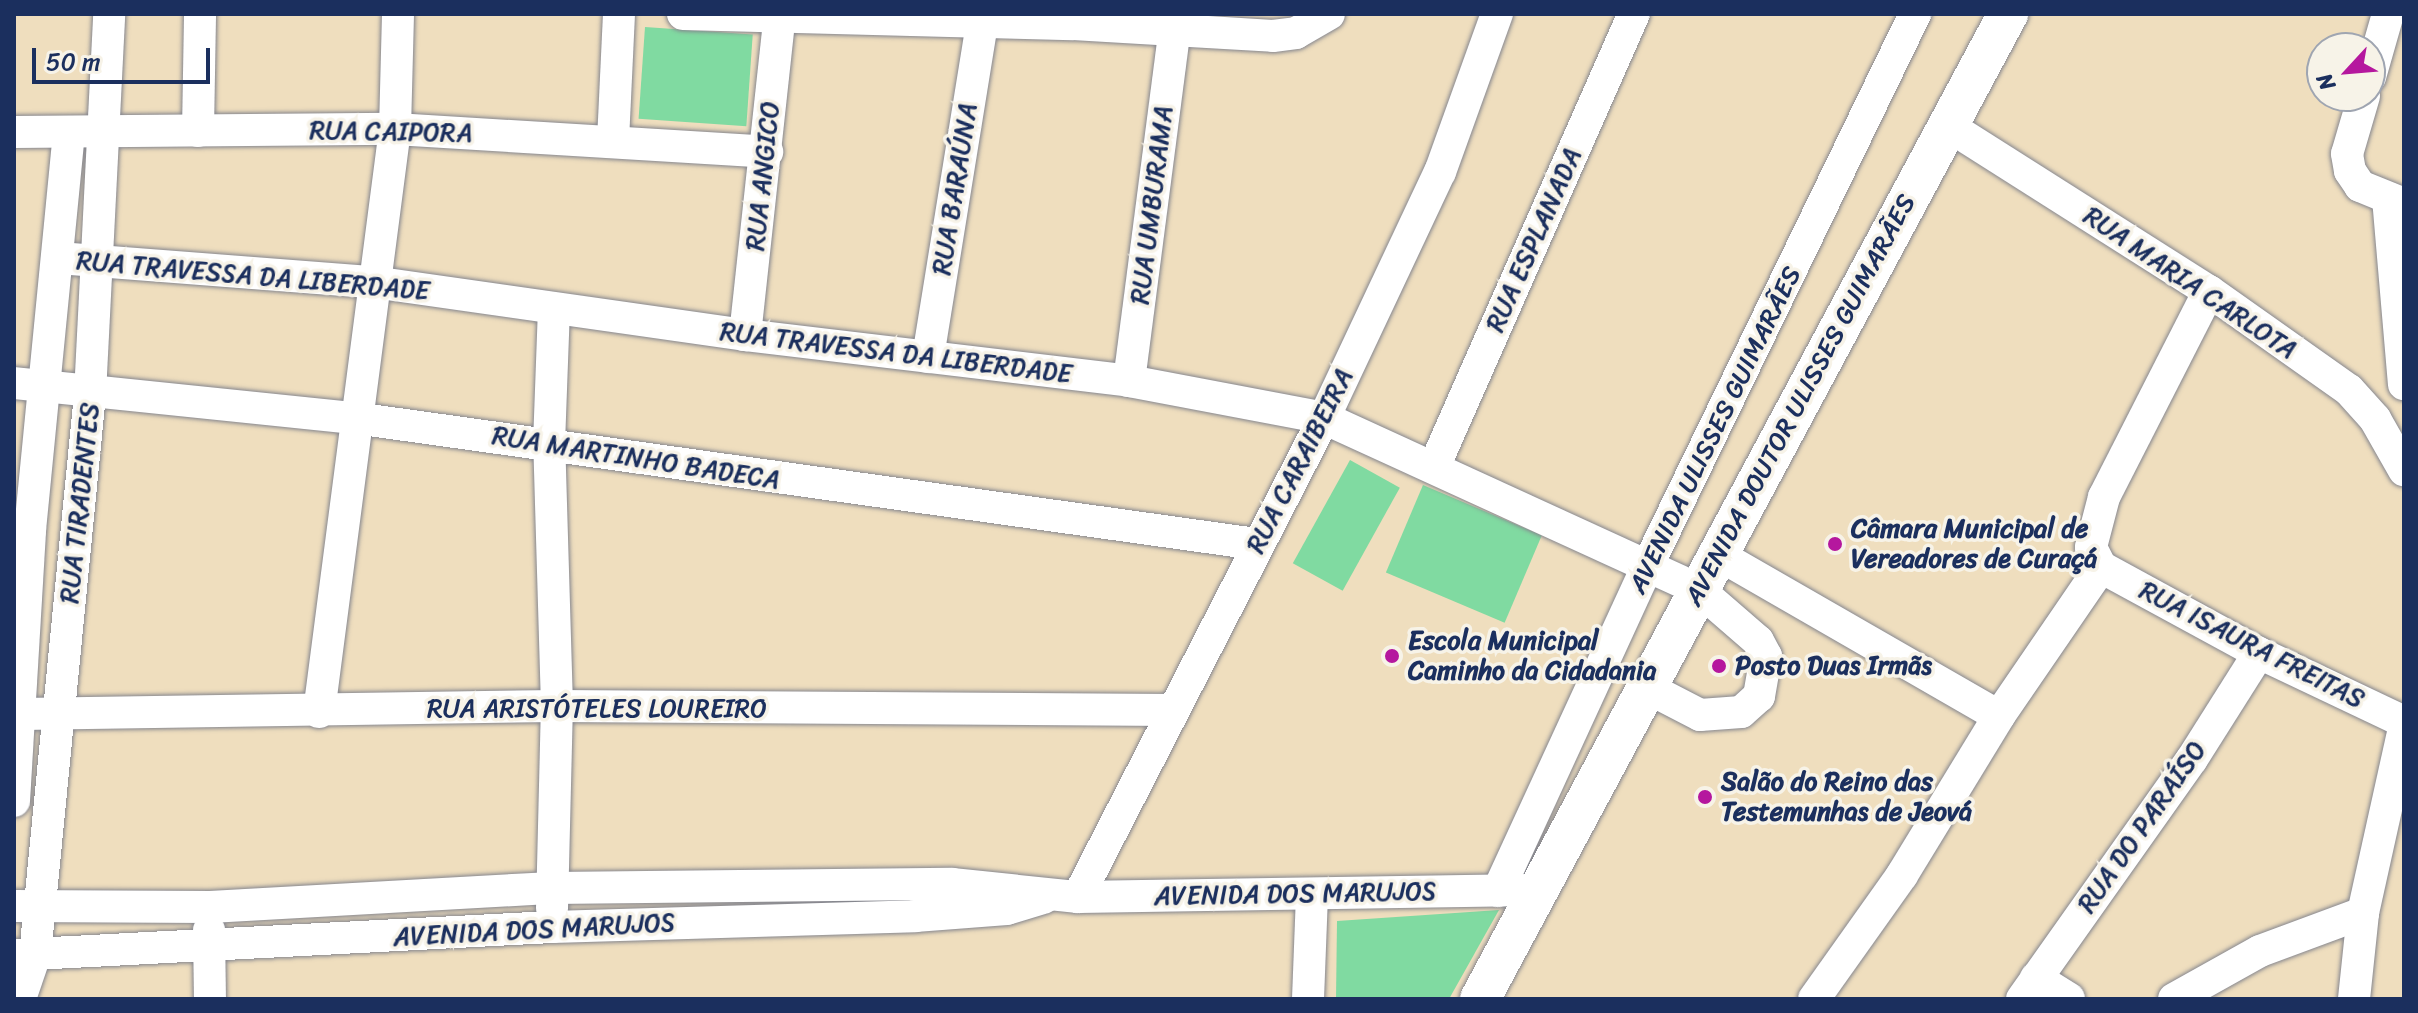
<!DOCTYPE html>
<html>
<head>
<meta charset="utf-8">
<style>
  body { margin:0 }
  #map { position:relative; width:2418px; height:1013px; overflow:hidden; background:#efdebe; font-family:Sriracha,sans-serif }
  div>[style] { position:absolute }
  .green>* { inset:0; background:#80daa1; transform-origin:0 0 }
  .roads { filter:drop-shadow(0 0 2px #85868e) drop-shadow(0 0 2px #85868e) }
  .minor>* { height:32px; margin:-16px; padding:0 16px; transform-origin:16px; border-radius:16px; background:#fff }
  .major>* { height:40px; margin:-20px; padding:0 20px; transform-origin:20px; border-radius:20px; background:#fff }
  .dots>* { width:22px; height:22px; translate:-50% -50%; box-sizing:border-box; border:4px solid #f7f3e8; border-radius:50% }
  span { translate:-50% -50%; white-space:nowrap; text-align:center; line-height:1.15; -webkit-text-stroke:7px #f7f3e8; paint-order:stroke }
  .street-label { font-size:26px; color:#1b2f5e }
  .poi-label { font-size:26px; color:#1b2f5e; font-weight:700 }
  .left { translate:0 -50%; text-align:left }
  .frame { position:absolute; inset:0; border:16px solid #1b2f5e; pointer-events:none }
  .north { position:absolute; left:2306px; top:32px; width:80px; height:80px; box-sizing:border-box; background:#f7f3e8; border:2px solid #9fa5b1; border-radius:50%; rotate:244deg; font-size:22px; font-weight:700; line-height:32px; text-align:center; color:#1b2f5e }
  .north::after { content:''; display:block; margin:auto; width:28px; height:36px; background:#b5179e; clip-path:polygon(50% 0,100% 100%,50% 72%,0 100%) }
  .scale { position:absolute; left:32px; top:48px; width:178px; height:36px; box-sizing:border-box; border:4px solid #1b2f5e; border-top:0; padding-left:10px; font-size:24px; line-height:28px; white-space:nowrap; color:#1b2f5e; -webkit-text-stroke:6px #f7f3e8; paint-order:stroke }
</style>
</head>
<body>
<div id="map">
  <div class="green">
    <i style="left:645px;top:27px;width:108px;height:92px;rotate:4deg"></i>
    <i style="left:1350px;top:460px;width:57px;height:118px;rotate:29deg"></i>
    <i style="left:1423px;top:485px;width:129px;height:95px;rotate:23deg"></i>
    <i style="clip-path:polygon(1499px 910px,1449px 999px,1336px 999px,1337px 921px)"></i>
  </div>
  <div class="roads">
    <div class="minor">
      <i style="left:683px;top:14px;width:390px;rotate:1.5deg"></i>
      <i style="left:1073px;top:24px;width:200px;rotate:3.4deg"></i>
      <i style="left:1273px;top:36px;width:23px;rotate:-7deg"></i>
      <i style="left:1296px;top:33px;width:38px;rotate:-30deg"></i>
      <i style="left:2370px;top:77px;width:66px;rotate:-74.1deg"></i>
      <i style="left:2364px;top:96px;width:60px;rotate:106.3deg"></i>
      <i style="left:2347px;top:154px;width:17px;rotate:80deg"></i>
      <i style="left:2350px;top:171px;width:18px;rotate:56deg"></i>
      <i style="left:2360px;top:186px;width:48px;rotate:22.2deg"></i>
      <i style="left:1947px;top:125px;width:310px;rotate:32.4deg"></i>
      <i style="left:2209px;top:291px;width:171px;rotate:35.3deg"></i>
      <i style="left:2349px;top:390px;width:39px;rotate:48deg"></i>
      <i style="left:2375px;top:419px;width:59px;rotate:60.4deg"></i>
      <i style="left:198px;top:131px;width:117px;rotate:-89deg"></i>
      <i style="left:14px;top:132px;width:381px;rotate:-0.5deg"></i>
      <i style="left:395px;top:129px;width:373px;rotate:3.5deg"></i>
      <i style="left:613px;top:141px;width:127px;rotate:-87.3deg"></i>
      <i style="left:2388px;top:198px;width:187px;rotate:85.1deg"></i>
      <i style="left:58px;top:258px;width:316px;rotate:4.4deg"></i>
      <i style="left:373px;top:282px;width:376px;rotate:8.1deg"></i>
      <i style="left:745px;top:335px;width:387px;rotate:6.8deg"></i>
      <i style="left:1129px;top:381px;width:198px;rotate:10.7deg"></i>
      <i style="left:1324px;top:418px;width:411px;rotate:24.6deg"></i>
      <i style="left:1698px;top:589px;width:79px;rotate:40.9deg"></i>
      <i style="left:1758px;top:641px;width:17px;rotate:62deg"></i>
      <i style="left:1766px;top:656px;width:41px;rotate:99.9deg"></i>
      <i style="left:1759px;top:696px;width:24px;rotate:138deg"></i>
      <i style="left:1741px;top:712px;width:41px;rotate:175.8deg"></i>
      <i style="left:1700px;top:715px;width:61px;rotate:-152.6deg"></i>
      <i style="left:745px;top:335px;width:323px;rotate:-83.8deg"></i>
      <i style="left:928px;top:357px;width:339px;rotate:-80.8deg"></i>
      <i style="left:1129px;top:381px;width:355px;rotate:-82.6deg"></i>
      <i style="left:14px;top:383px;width:343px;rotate:5.9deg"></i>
      <i style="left:355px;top:418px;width:910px;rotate:7.96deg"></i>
      <i style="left:1434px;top:467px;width:495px;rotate:-66.2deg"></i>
      <i style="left:1717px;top:554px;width:325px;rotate:29.9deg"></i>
      <i style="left:2101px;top:567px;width:180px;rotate:28.6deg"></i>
      <i style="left:2259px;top:653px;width:161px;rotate:25.4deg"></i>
      <i style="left:319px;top:712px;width:588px;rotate:-82.57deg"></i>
      <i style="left:395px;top:129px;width:115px;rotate:-88.5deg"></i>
      <i style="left:22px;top:714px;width:535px;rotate:-0.86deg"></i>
      <i style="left:557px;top:706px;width:616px;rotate:0.37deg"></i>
      <i style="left:14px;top:801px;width:271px;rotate:-86.6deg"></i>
      <i style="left:30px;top:530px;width:399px;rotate:-84.4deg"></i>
      <i style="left:1498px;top:891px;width:357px;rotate:-65.3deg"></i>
      <i style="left:1647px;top:567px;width:615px;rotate:-64.14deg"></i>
      <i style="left:1078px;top:897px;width:538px;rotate:-62.82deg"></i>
      <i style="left:1324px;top:418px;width:272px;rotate:-64.8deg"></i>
      <i style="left:1440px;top:172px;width:168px;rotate:-70.2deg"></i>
      <i style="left:14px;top:906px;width:196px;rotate:0.3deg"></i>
      <i style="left:210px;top:907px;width:343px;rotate:-3.2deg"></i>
      <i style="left:552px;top:888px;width:400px;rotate:-0.6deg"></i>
      <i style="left:952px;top:884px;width:127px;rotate:5.9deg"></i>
      <i style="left:1078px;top:897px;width:461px;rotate:-0.9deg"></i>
      <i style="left:552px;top:908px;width:202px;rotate:-88.6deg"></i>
      <i style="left:557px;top:706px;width:262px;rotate:-91.7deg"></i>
      <i style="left:549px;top:444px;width:135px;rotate:-87.9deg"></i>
      <i style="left:209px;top:930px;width:69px;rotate:89.2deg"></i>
      <i style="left:14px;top:955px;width:539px;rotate:-2.98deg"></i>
      <i style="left:552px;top:927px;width:363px;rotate:-1.7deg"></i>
      <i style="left:915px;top:916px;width:92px;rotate:-4.4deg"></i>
      <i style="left:1007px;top:909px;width:39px;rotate:-17deg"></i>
      <i style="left:2036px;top:978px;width:39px;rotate:32deg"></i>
      <i style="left:20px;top:999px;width:46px;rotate:-71.2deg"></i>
      <i style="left:35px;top:955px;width:564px;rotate:-84.4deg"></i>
      <i style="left:90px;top:394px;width:380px;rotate:-87.1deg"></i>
      <i style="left:1308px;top:999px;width:103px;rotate:-87.8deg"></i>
      <i style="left:1814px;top:999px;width:152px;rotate:-54.6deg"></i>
      <i style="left:1902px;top:875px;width:186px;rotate:-58.6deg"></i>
      <i style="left:1999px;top:716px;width:181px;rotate:-55.6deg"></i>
      <i style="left:2101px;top:567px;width:22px;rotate:-117deg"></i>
      <i style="left:2091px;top:547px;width:52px;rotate:-75.4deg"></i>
      <i style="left:2104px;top:497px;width:231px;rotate:-63deg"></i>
      <i style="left:2022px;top:999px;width:294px;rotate:-54.7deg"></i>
      <i style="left:2192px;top:759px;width:125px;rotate:-57.7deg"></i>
      <i style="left:2174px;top:999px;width:98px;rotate:-29.2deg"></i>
      <i style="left:2260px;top:951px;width:110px;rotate:-20.3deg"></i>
      <i style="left:2354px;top:999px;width:86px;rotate:-84deg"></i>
      <i style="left:2363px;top:913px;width:189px;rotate:-77.5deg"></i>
    </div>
    <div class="major">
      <i style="left:1480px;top:999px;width:1118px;rotate:-61.81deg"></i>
    </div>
  </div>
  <div class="dots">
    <i style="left:1835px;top:544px;background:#b5179e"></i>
    <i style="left:1392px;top:656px;background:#b5179e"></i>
    <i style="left:1719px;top:666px;background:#b5179e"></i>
    <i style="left:1705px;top:797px;background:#b5179e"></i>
  </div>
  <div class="street-label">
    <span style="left:391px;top:132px;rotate:1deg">RUA CAIPORA</span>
    <span style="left:763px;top:176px;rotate:-84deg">RUA ANGICO</span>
    <span style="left:955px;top:189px;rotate:-81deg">RUA BARAÚNA</span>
    <span style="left:1152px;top:205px;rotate:-83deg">RUA UMBURAMA</span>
    <span style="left:1534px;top:240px;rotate:-66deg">RUA ESPLANADA</span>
    <span style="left:253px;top:276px;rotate:5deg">RUA TRAVESSA DA LIBERDADE</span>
    <span style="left:2190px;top:283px;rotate:34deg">RUA MARIA CARLOTA</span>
    <span style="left:896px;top:353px;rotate:7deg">RUA TRAVESSA DA LIBERDADE</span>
    <span style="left:1800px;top:400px;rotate:-62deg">AVENIDA DOUTOR ULISSES GUIMARÃES</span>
    <span style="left:1715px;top:430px;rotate:-64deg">AVENIDA ULISSES GUIMARÃES</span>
    <span style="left:636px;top:458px;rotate:9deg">RUA MARTINHO BADECA</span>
    <span style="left:1300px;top:461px;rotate:-63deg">RUA CARAIBEIRA</span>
    <span style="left:80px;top:503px;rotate:-84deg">RUA TIRADENTES</span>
    <span style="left:2252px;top:645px;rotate:27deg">RUA ISAURA FREITAS</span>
    <span style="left:597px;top:709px">RUA ARISTÓTELES LOUREIRO</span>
    <span style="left:2142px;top:827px;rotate:-55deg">RUA DO PARAÍSO</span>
    <span style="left:1295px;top:894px;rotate:-1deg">AVENIDA DOS MARUJOS</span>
    <span style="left:534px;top:930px;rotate:-3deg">AVENIDA DOS MARUJOS</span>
  </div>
  <div class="poi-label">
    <span class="left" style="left:1851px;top:544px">Câmara Municipal de<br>Vereadores de Curaçá</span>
    <span class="left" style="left:1408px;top:656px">Escola Municipal<br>Caminho da Cidadania</span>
    <span class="left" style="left:1735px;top:666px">Posto Duas Irmãs</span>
    <span class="left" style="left:1721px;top:797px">Salão do Reino das<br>Testemunhas de Jeová</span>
  </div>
  <div class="frame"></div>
  <div class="north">N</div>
  <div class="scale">50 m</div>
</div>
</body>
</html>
